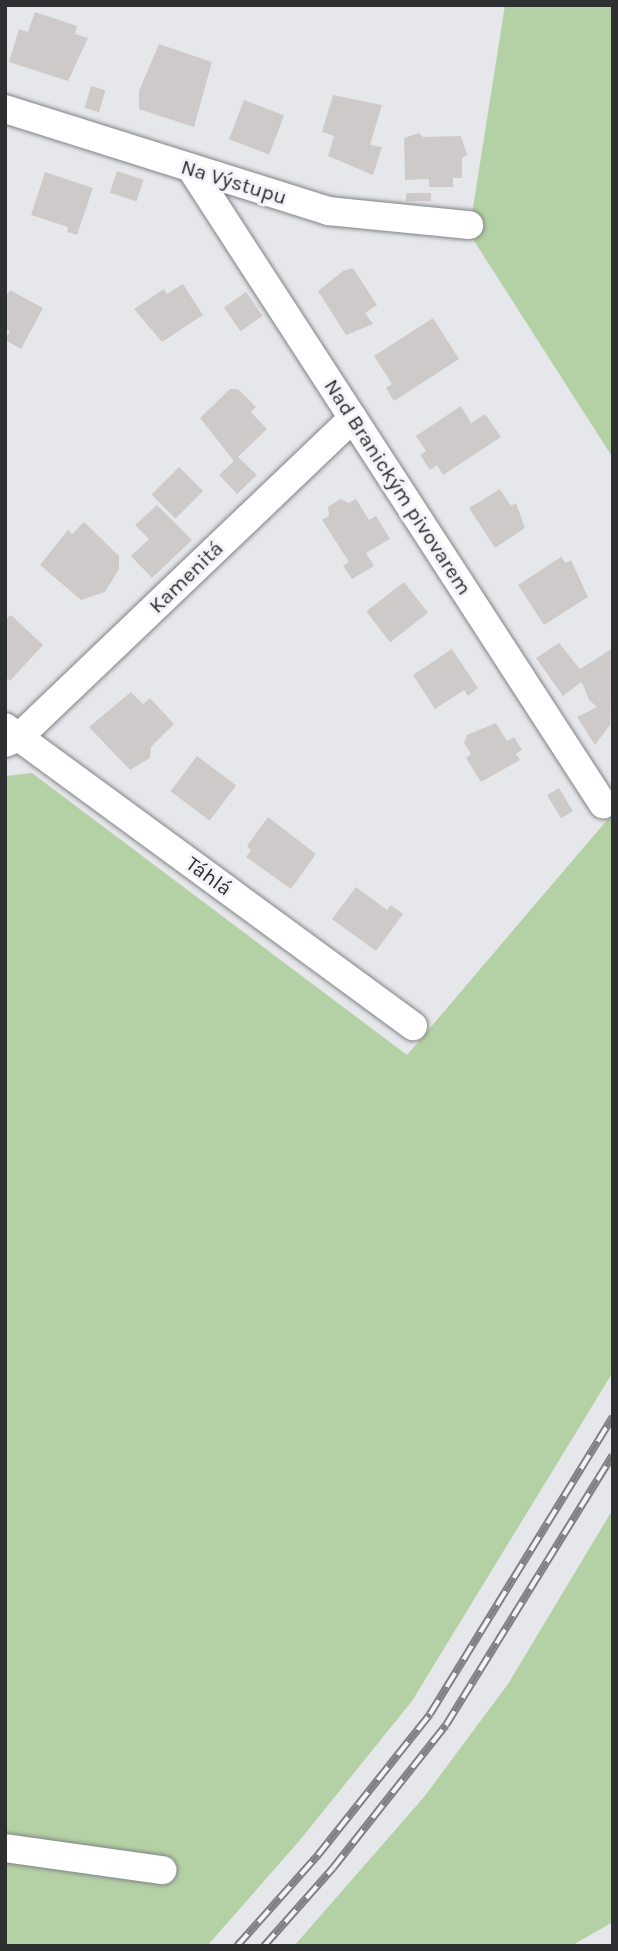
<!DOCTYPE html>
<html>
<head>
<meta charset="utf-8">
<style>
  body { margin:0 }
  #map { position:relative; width:618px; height:1951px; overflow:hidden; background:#e6e7eb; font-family:Karla,sans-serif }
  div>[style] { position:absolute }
  .green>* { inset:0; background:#b4d1a5 }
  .building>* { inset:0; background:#cfcaca; transform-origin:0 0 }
  .roads { filter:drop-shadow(0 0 2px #818386) drop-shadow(0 0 2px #818386) }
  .minor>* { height:28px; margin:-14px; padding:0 14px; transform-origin:14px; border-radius:14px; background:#fff }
  .rail>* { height:8px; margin-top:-4px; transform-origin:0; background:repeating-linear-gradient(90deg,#f3f4f9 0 16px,#808183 0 32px); box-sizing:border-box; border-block:2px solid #808183 }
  span { translate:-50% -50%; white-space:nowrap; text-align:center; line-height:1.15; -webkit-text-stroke:6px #f3f4f9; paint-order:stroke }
  .street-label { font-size:21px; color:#2e2f30 }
  .frame { position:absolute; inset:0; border:7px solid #2e2f30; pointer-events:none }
</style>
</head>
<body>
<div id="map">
  <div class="green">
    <i style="clip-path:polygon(505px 5px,613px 6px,613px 458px,469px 233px)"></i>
    <i style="clip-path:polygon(32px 773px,407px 1055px,613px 813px,613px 1372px,412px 1701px,300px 1840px,207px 1946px,5px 1946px,5px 776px)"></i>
    <i style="clip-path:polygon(613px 1509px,613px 1922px,571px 1946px,294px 1946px,424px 1797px,508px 1684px)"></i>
  </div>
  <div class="building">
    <i style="clip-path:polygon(35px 12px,77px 26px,75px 34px,88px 38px,68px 81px,9px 62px,19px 29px,28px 32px)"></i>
    <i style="clip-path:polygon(159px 44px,212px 62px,194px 127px,139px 109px,139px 91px)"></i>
    <i style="left:91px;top:86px;width:15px;height:23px;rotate:16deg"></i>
    <i style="clip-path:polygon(333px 95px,382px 105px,370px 145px,382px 147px,373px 175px,328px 156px,334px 136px,322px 132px)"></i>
    <i style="left:244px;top:100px;width:43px;height:42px;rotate:21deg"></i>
    <i style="clip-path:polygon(419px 133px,423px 137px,461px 136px,467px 155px,462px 158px,462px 178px,453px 178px,453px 187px,429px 187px,429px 179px,405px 180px,404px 138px)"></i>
    <i style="left:117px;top:171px;width:28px;height:23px;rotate:18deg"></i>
    <i style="clip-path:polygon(45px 172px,93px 188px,77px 235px,67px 232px,68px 227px,31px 215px)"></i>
    <i style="left:431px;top:193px;width:8px;height:25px;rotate:90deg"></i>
    <i style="clip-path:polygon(353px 268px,377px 305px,365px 313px,373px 324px,346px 335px,318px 291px,343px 271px)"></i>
    <i style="clip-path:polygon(183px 284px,203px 315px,162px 342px,134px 309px,164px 289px,167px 294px)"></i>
    <i style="clip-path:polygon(10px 290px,43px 308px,21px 349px,5px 340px,10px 331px,5px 328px,5px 298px)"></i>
    <i style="left:246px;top:292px;width:29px;height:27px;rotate:55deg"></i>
    <i style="clip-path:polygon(433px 318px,459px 359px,394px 401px,386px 388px,392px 384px,374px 356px)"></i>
    <i style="clip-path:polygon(230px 389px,238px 389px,256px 407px,251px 412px,267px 429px,238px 457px,257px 475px,237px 494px,219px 475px,234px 461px,200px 418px)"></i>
    <i style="clip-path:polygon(461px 406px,471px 423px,485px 414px,501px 437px,443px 475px,437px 465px,430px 470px,420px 455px,426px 451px,416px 436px)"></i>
    <i style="left:179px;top:467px;width:34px;height:39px;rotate:45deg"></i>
    <i style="clip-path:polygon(500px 489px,511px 506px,516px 503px,525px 528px,495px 548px,469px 508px)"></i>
    <i style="clip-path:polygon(340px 499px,349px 503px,356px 499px,369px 520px,376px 516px,390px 539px,366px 553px,374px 566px,352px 579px,343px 566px,349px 562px,322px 520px,329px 516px,328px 507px)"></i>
    <i style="clip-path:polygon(157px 505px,192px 540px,152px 578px,131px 556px,149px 539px,135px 525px)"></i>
    <i style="clip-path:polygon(84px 522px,119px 556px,119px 569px,105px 592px,81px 600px,40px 565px,68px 530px,72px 534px)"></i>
    <i style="clip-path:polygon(561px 557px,566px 563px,571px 560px,588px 597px,544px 625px,518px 585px)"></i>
    <i style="left:404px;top:582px;width:39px;height:48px;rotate:52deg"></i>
    <i style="clip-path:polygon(11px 615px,43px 645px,10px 681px,5px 677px,5px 620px)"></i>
    <i style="clip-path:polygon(559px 643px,580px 669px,613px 648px,610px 725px,595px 745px,577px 717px,597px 707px,589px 700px,583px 685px,581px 682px,563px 696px,536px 658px)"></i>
    <i style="clip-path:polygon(452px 649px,478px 688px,468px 696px,464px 690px,435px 709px,413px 675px)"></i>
    <i style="clip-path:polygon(131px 692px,143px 704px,150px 698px,174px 724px,151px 747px,150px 758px,130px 770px,89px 727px)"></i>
    <i style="clip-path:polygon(496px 723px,507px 741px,514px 737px,522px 750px,516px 754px,520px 760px,481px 782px,466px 758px,471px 754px,464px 743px,467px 735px)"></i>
    <i style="left:197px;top:756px;width:49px;height:44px;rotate:37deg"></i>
    <i style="left:559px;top:788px;width:27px;height:14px;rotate:59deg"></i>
    <i style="clip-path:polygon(268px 817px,316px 854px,291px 889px,246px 857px,251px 850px,247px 846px)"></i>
    <i style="clip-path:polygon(356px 887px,387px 910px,391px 905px,403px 914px,376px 951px,332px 919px)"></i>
  </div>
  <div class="roads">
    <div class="minor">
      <i style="left:5px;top:109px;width:339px;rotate:17.5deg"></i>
      <i style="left:328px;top:211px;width:142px;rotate:5.7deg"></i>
      <i style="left:192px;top:170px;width:756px;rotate:57.05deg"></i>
      <i style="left:5px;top:727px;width:506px;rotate:36.24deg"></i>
      <i style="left:5px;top:743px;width:15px;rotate:-23deg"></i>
      <i style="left:19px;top:737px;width:462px;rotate:-43.7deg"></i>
      <i style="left:5px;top:1848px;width:159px;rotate:8deg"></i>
    </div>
  </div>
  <div class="rail">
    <i style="left:237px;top:1946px;width:122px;rotate:-48.3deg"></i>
    <i style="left:318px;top:1855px;width:180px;rotate:-51.5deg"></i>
    <i style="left:430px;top:1714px;width:349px;rotate:-58.4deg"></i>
    <i style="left:264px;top:1946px;width:104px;rotate:-48.5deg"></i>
    <i style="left:333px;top:1868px;width:182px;rotate:-51.7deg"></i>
    <i style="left:446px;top:1725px;width:317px;rotate:-58.3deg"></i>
  </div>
  <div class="street-label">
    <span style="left:234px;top:182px;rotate:17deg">Na Výstupu</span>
    <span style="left:398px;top:487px;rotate:57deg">Nad Branickým pivovarem</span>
    <span style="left:186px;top:577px;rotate:-44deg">Kamenitá</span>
    <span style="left:209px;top:876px;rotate:36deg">Táhlá</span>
  </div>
  <div class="frame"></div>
</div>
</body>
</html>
